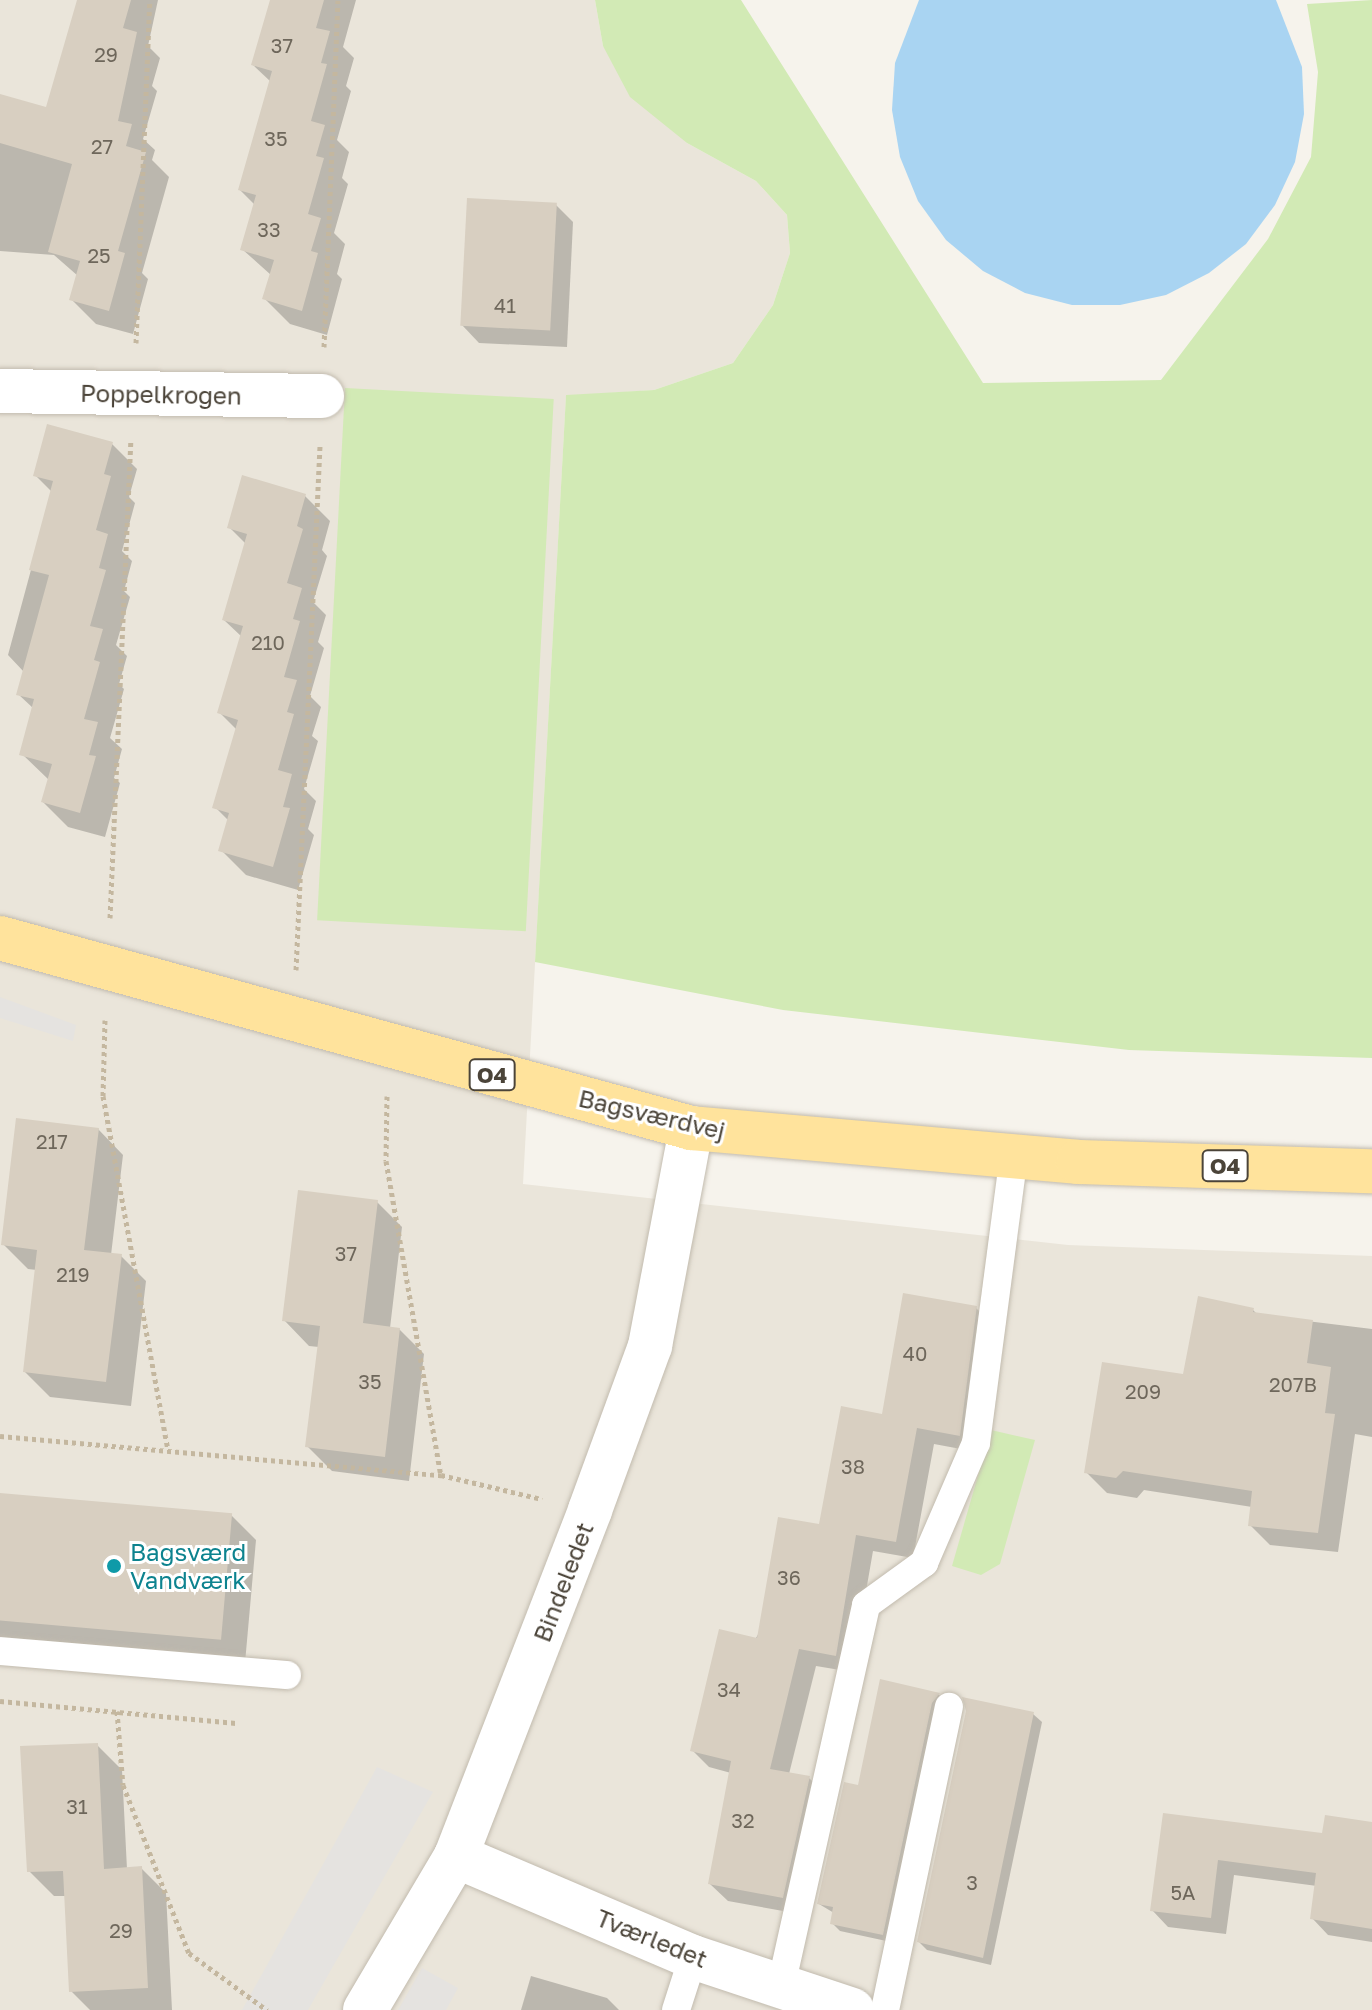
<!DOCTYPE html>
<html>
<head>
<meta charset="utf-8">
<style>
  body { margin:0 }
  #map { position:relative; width:1372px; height:2010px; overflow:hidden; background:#f6f3ec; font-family:"Golos Text",sans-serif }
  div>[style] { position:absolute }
  .residential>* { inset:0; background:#eae5da }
  .green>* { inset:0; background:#d2eab5; transform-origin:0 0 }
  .parking>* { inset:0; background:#e5e3e0 }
  .water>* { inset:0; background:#a9d4f2 }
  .shadow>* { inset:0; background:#0003 }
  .building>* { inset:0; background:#d8cfc1; transform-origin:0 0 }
  .path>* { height:5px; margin-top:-2.5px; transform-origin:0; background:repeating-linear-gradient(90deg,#c4b79f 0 4px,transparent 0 8px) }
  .roads { filter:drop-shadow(0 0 2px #c2bbae) drop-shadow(0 0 2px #c2bbae) }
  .service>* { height:28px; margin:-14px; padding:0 14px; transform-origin:14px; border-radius:14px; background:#fff }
  .minor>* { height:44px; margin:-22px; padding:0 22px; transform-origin:22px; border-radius:22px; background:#fff }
  .tertiary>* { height:44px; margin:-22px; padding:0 22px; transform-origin:22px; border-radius:22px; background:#fff }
  .primary>* { height:44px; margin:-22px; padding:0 22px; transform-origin:22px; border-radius:22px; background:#ffe39c }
  .dots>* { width:22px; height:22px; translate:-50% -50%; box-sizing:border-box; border:4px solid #fff; border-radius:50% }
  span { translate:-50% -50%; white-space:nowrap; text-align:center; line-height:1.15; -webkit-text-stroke:6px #fff; paint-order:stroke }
  .number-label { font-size:20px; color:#6e675b }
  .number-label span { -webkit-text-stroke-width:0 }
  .shield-label span { padding:2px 6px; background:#fff; border:2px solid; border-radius:6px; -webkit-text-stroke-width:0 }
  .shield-label { font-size:22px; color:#4b4439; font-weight:700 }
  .street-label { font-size:24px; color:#4b4439 }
  .culture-label { font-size:24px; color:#0d838f }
  .left { translate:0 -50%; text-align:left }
</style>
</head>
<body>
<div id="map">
  <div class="residential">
    <i style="clip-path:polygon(0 0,595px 0,603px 46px,687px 143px,756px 181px,787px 215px,790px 253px,773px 305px,733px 363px,654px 390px,566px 396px,523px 1184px,1068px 1245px,1372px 1256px,1372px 2010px,0 2010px)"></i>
  </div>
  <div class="green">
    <i style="clip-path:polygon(595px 0,741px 0,983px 383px,1161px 380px,1268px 239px,1311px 157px,1318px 72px,1307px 4px,1372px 0,1372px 1058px,1129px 1050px,783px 1010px,535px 962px,566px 395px,654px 390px,733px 363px,773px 305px,790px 253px,787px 215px,756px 181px,687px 143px,630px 97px,603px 46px)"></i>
    <i style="left:345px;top:388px;width:209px;height:533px;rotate:3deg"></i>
    <i style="clip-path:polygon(991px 1430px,1035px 1440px,1000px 1564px,981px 1575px,952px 1566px)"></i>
  </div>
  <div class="parking">
    <i style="clip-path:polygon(0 997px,76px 1025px,73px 1041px,0 1018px)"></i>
    <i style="clip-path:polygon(377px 1767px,433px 1792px,308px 2010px,242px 2010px)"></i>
    <i style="clip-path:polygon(422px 1968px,458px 1988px,446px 2010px,398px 2010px)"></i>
  </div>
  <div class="water">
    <i style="clip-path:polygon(919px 0,1276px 0,1302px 67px,1304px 114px,1295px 162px,1275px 205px,1246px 244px,1209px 273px,1166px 295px,1120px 305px,1072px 305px,1025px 293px,983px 271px,946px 240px,918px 201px,900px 157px,892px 110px,895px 63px)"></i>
  </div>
  <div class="shadow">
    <i style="clip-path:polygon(79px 0,158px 0,148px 46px,160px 58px,152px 86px,157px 91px,143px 139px,155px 150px,152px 160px,169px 177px,142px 273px,148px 279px,133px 334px,96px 324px,72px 300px,78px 276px,54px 255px,0 251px,0 96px,48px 109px)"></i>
    <i style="clip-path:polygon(272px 0,356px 0,343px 47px,354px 58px,346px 86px,351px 91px,337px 140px,349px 152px,342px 178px,348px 184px,334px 233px,345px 244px,337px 274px,342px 279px,327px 335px,290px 324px,265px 299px,271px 275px,242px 249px,255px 205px,240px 190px,271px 82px,253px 65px)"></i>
    <i style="clip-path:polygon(556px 205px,573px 222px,567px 347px,479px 343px,462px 325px)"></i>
    <i style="clip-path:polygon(112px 444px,137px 469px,129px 497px,135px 503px,122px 551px,132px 561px,124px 591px,130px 597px,116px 645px,127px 656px,119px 684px,124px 689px,110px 738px,122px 749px,114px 778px,120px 783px,105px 837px,68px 827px,43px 802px,49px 780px,22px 754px,34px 709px,18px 694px,24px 672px,8px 655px,52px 492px,35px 475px)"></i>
    <i style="clip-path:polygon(305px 496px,330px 521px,322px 550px,327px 556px,313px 602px,326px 615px,318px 642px,324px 648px,310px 696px,321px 707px,312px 736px,318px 741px,304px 789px,316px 801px,308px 829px,314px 835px,298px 890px,246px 875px,221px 850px,229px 821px,215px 807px,237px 730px,220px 713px,242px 637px,224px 620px,246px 544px,229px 527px)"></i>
    <i style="clip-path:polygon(98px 1129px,123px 1155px,111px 1255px,121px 1256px,146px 1281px,131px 1406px,50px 1397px,25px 1372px,37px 1270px,28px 1269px,3px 1244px)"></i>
    <i style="clip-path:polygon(377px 1202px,402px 1227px,390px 1328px,399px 1329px,424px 1354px,409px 1481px,332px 1471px,307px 1446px,319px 1347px,309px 1346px,284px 1320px)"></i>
    <i style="clip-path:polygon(976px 1308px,993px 1325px,977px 1452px,934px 1444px,913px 1558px,873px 1551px,852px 1672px,816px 1666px,789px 1774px,809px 1778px,827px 1795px,800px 1914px,728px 1901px,710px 1884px,731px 1773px,709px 1767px,692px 1750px,883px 1416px)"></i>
    <i style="clip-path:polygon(1253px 1310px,1258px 1315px,1372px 1329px,1372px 1437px,1355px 1434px,1338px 1552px,1270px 1545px,1250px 1525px,1252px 1507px,1144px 1490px,1137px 1498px,1107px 1493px,1086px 1472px)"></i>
    <i style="clip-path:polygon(0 1495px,231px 1515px,256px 1540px,245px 1663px,0 1642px)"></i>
    <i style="clip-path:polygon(882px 1681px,939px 1695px,947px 1703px,891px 1942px,840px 1931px,832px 1923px,834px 1913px,819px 1904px,860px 1787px)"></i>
    <i style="clip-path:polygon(1033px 1714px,1042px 1722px,991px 1965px,927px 1950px,919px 1942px)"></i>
    <i style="clip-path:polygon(97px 1745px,122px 1770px,127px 1869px,141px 1868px,166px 1893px,172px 2010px,90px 2010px,71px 1991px,66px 1896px,54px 1896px,29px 1871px)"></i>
    <i style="clip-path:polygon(1164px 1816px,1324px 1835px,1372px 1824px,1372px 1942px,1328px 1935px,1312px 1918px,1317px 1886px,1234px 1875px,1226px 1934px,1168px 1927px,1152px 1910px)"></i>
    <i style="clip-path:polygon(531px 1976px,607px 1998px,619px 2010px,521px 2010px)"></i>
  </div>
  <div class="building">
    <i style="clip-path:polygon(77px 0,131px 0,123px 28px,137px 32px,118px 121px,132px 124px,126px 146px,146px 152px,118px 251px,125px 253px,109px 311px,69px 300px,80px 261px,48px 252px,72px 164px,0 143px,0 94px,46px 107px)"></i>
    <i style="clip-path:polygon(270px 0,324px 0,316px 28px,330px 31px,321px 63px,327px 64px,311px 121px,325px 125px,316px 156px,324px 158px,308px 214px,321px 218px,311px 251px,318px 253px,302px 311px,262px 299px,274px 260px,240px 250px,256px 195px,238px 190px,272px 71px,251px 65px)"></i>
    <i style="left:467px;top:198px;width:90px;height:128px;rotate:3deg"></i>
    <i style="clip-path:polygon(47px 424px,113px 442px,104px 474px,111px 476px,96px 530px,108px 534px,99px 568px,106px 570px,90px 626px,103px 629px,94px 660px,100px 662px,84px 719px,98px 722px,89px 755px,96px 756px,80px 813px,41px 802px,52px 764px,19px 755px,34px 699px,16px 695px,49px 575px,29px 570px,53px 481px,33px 476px)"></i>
    <i style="clip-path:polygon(242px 475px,306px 494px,297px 526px,303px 529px,287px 583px,302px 588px,293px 619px,300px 621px,284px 677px,297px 680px,287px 712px,294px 714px,278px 770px,292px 774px,283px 807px,290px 808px,273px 867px,218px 851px,229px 813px,212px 808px,238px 720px,217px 713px,243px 626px,222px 620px,247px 534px,227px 528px)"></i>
    <i style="clip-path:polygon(16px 1118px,99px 1128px,84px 1250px,122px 1254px,106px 1382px,23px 1372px,37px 1250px,1px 1245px)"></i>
    <i style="clip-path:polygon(298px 1190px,378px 1200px,363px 1323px,400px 1328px,385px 1457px,305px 1447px,320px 1326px,282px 1321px)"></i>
    <i style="clip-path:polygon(903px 1293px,977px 1306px,960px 1436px,917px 1428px,896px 1542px,856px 1535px,836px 1656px,799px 1649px,770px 1769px,810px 1776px,783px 1898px,708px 1884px,731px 1761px,690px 1751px,719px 1629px,757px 1638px,778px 1517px,819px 1524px,841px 1406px,882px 1414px)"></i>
    <i style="clip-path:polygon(1198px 1296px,1254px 1308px,1253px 1312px,1313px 1320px,1307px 1363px,1331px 1367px,1325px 1413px,1335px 1414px,1318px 1533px,1248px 1526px,1252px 1491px,1123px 1471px,1116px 1478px,1084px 1473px,1102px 1362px,1183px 1374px)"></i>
    <i style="left:0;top:1493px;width:233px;height:127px;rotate:5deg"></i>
    <i style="clip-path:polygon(880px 1679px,940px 1693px,932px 1703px,883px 1935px,830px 1924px,833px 1907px,817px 1904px,844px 1782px,858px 1785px)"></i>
    <i style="clip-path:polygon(962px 1697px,1034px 1712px,983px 1958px,917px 1942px,966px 1711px)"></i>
    <i style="clip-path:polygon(98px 1743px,104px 1869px,142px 1866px,148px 1988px,69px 1992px,63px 1871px,27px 1872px,20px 1746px)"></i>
    <i style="clip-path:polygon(1163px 1813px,1322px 1833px,1325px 1815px,1372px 1822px,1372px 1929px,1310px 1919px,1316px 1873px,1218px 1860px,1211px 1918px,1150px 1911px)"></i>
  </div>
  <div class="path">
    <i style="left:136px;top:343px;width:343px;rotate:-87.7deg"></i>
    <i style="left:324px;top:347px;width:347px;rotate:-87.7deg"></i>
    <i style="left:110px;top:918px;width:477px;rotate:-87.5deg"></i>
    <i style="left:296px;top:970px;width:526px;rotate:-87.38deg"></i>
    <i style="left:105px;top:1020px;width:76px;rotate:91.5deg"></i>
    <i style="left:103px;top:1096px;width:360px;rotate:79.6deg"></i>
    <i style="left:387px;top:1096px;width:65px;rotate:90.9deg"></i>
    <i style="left:386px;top:1161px;width:319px;rotate:80.1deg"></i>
    <i style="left:0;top:1436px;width:443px;rotate:5.1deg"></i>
    <i style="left:441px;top:1475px;width:104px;rotate:13.4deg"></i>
    <i style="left:0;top:1701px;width:237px;rotate:5.3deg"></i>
    <i style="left:117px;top:1711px;width:74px;rotate:85.4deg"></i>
    <i style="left:123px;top:1785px;width:180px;rotate:68.6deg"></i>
    <i style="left:189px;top:1953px;width:97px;rotate:36.2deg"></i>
  </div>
  <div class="roads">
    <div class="service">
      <i style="left:0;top:1651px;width:288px;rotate:4.8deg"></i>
      <i style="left:781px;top:1986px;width:390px;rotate:-77.4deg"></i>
      <i style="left:866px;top:1605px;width:72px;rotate:-35.9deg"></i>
      <i style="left:924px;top:1563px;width:131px;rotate:-66.6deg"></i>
      <i style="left:976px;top:1443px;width:290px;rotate:-82.5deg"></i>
      <i style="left:676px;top:2010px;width:56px;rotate:-72.2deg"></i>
      <i style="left:885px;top:2010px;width:310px;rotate:-78.1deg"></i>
    </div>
    <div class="minor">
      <i style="left:0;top:391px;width:322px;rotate:0.9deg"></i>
      <i style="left:456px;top:1856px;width:258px;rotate:23.1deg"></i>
      <i style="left:693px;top:1957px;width:168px;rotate:18.4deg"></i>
    </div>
    <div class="tertiary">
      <i style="left:365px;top:2010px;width:179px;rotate:-59.4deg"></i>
      <i style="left:456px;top:1856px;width:371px;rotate:-68.8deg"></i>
      <i style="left:590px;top:1510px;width:175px;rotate:-69.9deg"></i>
      <i style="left:650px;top:1346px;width:222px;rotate:-79.3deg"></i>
    </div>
    <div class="primary">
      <i style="left:0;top:938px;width:717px;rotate:15.37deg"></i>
      <i style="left:691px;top:1128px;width:388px;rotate:5deg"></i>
      <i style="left:1078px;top:1162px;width:294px;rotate:1.8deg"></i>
    </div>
  </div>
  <div class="dots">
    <i style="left:114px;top:1566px;background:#0f9aa8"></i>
  </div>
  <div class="number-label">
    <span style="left:282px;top:45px">37</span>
    <span style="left:106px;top:54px">29</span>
    <span style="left:276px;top:138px">35</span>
    <span style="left:102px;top:146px">27</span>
    <span style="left:269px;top:229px">33</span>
    <span style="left:99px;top:255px">25</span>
    <span style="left:505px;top:305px">41</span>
    <span style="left:268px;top:642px">210</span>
    <span style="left:52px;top:1141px">217</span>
    <span style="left:346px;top:1253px">37</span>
    <span style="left:73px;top:1274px">219</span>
    <span style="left:915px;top:1353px">40</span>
    <span style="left:370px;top:1381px">35</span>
    <span style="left:1293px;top:1384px">207B</span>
    <span style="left:1143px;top:1391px">209</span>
    <span style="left:853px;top:1466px">38</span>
    <span style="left:789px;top:1577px">36</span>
    <span style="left:729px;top:1689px">34</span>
    <span style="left:77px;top:1806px">31</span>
    <span style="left:743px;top:1820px">32</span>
    <span style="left:972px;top:1882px">3</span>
    <span style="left:1183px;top:1892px">5A</span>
    <span style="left:121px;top:1930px">29</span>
  </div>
  <div class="shield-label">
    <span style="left:492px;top:1075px">O4</span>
    <span style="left:1225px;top:1166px">O4</span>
  </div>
  <div class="street-label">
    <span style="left:161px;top:394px;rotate:1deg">Poppelkrogen</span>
    <span style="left:652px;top:1114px;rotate:13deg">Bagsværdvej</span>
    <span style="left:563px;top:1582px;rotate:-69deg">Bindeledet</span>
    <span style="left:652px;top:1938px;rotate:22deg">Tværledet</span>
  </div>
  <div class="culture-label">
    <span class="left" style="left:130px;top:1566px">Bagsværd<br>Vandværk</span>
  </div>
</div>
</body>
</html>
